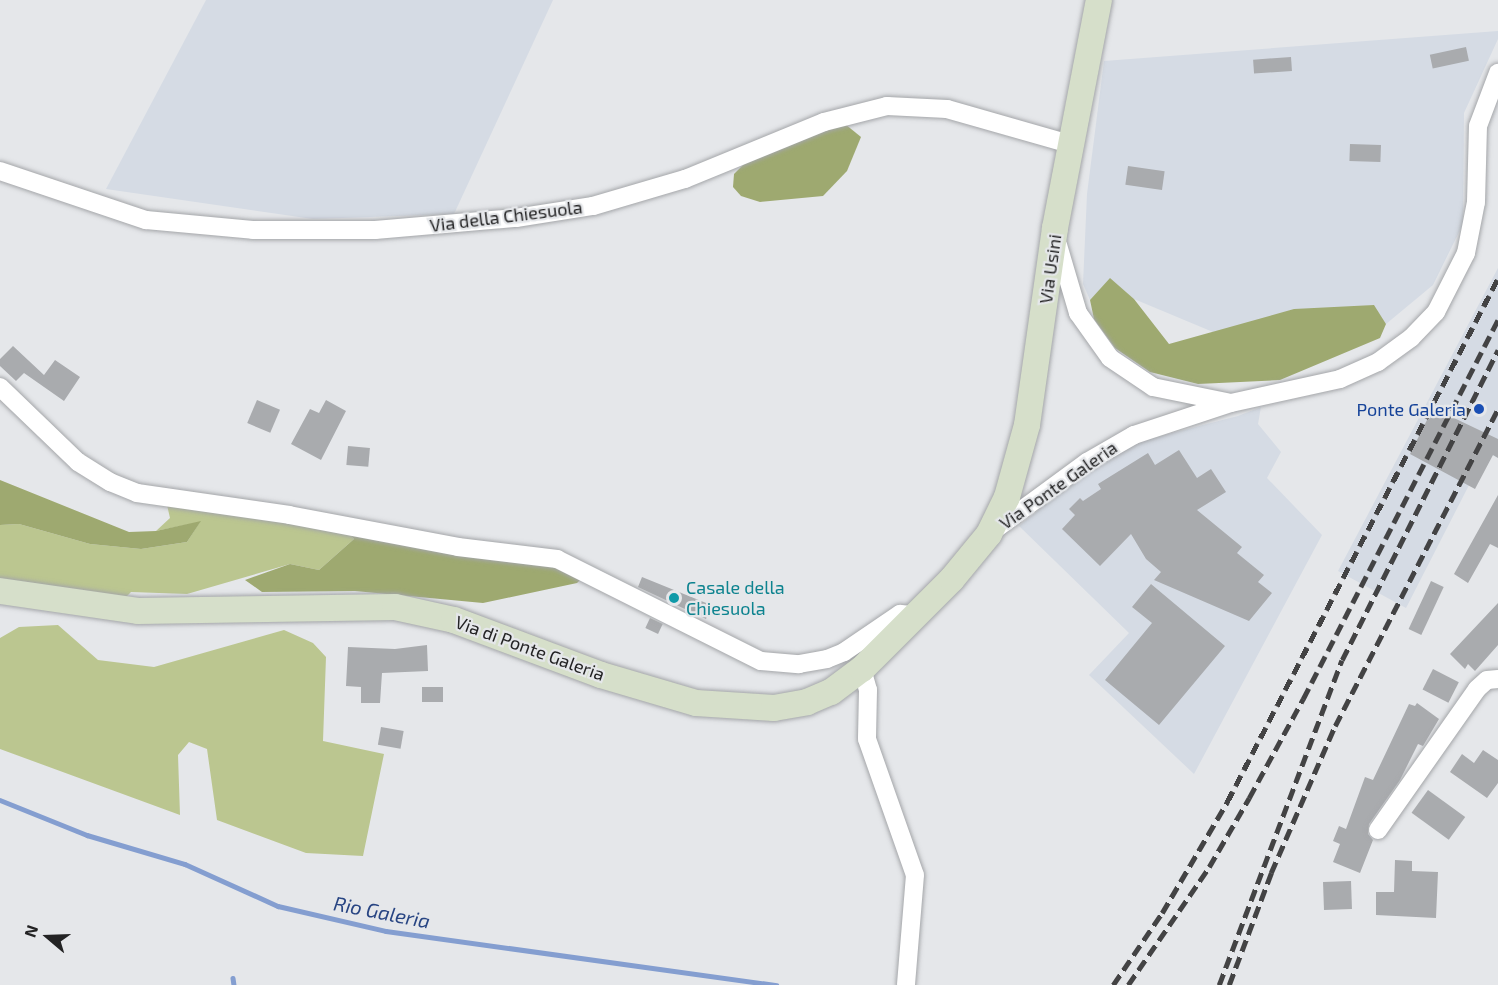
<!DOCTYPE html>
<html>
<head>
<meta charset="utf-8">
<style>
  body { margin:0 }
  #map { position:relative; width:1498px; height:985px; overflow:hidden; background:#e5e7ea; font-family:"Exo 2",sans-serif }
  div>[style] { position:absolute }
  .built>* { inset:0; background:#d5dbe4 }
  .green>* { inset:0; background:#bbc690 }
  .forest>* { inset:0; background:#9ea970 }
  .stream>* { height:4.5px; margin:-2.25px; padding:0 2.25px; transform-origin:2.25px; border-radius:2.25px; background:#849ed0 }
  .building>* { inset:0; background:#a9abae; transform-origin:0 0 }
  .roads { filter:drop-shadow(0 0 2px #a4a6a9) drop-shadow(0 0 2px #a4a6a9) }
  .street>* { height:18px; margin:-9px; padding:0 9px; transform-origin:9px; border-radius:9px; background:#fff }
  .secondary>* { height:26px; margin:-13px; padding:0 13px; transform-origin:13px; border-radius:13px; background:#d6dfca }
  .rail>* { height:4.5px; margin-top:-2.25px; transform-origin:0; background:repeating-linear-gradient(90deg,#434344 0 12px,transparent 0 18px) }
  .dots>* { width:16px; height:16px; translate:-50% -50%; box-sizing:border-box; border:3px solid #e5e7ea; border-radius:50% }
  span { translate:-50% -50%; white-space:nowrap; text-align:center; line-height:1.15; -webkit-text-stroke:4.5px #e5e7ea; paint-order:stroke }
  .street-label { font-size:18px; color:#232324 }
  .transit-label { font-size:18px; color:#164399 }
  .right { translate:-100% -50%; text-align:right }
  .culture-label { font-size:18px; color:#0d838f }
  .left { translate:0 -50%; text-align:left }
  .water-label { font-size:20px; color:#284583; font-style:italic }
  .north { position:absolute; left:18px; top:907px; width:60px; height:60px; -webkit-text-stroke:4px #e5e7ea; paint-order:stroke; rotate:289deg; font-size:16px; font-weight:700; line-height:24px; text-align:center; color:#232324 }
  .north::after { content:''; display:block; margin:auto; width:21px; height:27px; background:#232324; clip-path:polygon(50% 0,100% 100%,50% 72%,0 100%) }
</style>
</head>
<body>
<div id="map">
  <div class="built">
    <i style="clip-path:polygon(206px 0,553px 0,454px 214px,313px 219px,106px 189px)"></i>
    <i style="clip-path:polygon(1498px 31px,1498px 39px,1464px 113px,1463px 224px,1433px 285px,1386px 324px,1373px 305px,1213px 332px,1134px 299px,1110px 279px,1090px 300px,1083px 284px,1087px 194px,1104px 61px)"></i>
    <i style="clip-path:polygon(1498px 268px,1498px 458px,1486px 452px,1406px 608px,1338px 571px)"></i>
    <i style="clip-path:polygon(1261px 407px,1258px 424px,1281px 452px,1267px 478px,1322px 535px,1194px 774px,1089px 675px,1129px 633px,1019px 526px,1073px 482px,1141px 441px,1238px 416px)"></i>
  </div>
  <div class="green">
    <i style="clip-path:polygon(167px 505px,345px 529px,354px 539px,319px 570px,290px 564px,187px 594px,131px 592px,125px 598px,0 579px,0 525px,19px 524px,90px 544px,141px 549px,187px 542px,200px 522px,156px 531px,170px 518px)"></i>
    <i style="clip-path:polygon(58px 625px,98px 660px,154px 667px,284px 630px,313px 643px,326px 657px,323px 741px,384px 754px,363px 856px,306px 853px,217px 820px,207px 749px,189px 742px,178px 755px,180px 815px,0 749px,0 638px,19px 627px)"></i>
  </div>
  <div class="forest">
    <i style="clip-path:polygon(845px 124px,861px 137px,847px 171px,823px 196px,760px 202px,741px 196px,733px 187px,734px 174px,750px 158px)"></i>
    <i style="clip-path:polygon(1110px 278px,1134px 299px,1169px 344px,1294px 309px,1374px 305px,1386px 324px,1380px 338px,1280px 380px,1198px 384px,1150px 372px,1115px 348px,1094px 319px,1090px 300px)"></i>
    <i style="clip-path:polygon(0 480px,129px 532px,156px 531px,201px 521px,187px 542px,141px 549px,90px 544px,19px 524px,0 525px)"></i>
    <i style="clip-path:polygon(345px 529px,521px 555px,583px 577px,577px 583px,483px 603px,355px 591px,262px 592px,245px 580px,290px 564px,319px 570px,354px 539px)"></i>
  </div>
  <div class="stream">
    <i style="left:0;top:800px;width:94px;rotate:21.9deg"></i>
    <i style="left:87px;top:835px;width:102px;rotate:16.5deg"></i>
    <i style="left:185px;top:864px;width:102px;rotate:24.3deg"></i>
    <i style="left:278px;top:906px;width:111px;rotate:13deg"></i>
    <i style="left:386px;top:931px;width:394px;rotate:7.9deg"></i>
    <i style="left:233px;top:978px;width:7px;rotate:82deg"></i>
  </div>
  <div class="building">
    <i style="left:1466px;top:47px;width:14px;height:37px;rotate:78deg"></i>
    <i style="left:1291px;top:57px;width:14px;height:38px;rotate:86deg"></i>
    <i style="left:1350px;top:144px;width:31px;height:17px;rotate:2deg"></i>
    <i style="left:1128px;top:166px;width:37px;height:19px;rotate:8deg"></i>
    <i style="clip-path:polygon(13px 346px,44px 375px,55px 360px,80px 377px,64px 401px,24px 373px,16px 381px,0 366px,0 359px)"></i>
    <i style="left:257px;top:400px;width:25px;height:25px;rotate:23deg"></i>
    <i style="clip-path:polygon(326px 400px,346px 411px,321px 460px,291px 444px,310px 409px,319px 413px)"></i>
    <i style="clip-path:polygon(1433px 408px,1498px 439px,1498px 458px,1493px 455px,1475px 489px,1410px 454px)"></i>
    <i style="left:348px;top:446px;width:22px;height:19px;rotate:5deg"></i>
    <i style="clip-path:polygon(1179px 450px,1197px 478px,1211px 469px,1226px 492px,1197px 510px,1242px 547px,1237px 553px,1264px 575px,1258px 582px,1272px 593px,1249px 621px,1154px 580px,1161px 572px,1146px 559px,1131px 534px,1100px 566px,1062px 529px,1075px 515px,1069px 509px,1080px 498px,1083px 501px,1101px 489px,1098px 484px,1148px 453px,1155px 465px)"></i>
    <i style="clip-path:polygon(1498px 495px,1498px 548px,1490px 544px,1468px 583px,1454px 574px)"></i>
    <i style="clip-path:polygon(642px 577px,711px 605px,706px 619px,638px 587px)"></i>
    <i style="left:1431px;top:581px;width:14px;height:53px;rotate:25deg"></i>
    <i style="clip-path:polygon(1151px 584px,1225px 646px,1159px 725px,1105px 680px,1152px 623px,1132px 607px)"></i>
    <i style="clip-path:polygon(1498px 603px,1498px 645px,1475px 671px,1468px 664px,1465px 669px,1450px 654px)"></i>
    <i style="left:650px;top:618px;width:14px;height:11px;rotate:25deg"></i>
    <i style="clip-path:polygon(427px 645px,428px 671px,382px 673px,380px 703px,361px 703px,361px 687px,346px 686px,348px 647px,395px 649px)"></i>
    <i style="left:1433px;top:669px;width:29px;height:23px;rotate:27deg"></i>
    <i style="left:422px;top:687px;width:21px;height:15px"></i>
    <i style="clip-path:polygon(1417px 703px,1439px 719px,1423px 746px,1418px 744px,1400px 780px,1369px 824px,1368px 834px,1373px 840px,1360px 873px,1333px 862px,1340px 844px,1333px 841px,1339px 826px,1346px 829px,1365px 777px,1373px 780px,1409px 704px,1415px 706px)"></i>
    <i style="left:381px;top:727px;width:23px;height:18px;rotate:10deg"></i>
    <i style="clip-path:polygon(1483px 750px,1498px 760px,1498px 783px,1487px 798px,1450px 772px,1462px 754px,1474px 763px)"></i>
    <i style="left:1428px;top:790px;width:46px;height:28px;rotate:36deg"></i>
    <i style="clip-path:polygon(1395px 860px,1412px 861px,1412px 871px,1438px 872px,1436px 918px,1376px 915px,1376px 892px,1394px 892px)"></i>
    <i style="left:1351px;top:881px;width:28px;height:28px;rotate:88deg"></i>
  </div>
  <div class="roads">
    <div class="street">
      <i style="left:0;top:171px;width:154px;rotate:18.6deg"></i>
      <i style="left:146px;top:220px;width:107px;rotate:5.3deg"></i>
      <i style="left:253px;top:230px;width:122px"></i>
      <i style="left:375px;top:230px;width:142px;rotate:-4.9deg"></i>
      <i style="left:516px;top:218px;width:78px;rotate:-8.9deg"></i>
      <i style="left:593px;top:206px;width:96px;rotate:-16.4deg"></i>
      <i style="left:685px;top:179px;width:150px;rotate:-22.3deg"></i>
      <i style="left:824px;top:122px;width:65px;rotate:-14.3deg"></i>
      <i style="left:887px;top:106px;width:60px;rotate:2.9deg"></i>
      <i style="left:947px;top:109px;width:128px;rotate:15.9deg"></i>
      <i style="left:1058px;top:245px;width:71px;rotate:73.6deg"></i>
      <i style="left:1078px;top:313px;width:55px;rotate:54.6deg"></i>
      <i style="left:1110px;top:358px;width:52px;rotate:34deg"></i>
      <i style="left:1153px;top:387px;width:76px;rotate:11.5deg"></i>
      <i style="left:0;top:387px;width:108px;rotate:43.9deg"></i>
      <i style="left:78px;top:462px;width:38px;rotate:32deg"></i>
      <i style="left:110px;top:482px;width:29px;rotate:22deg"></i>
      <i style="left:137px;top:493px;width:154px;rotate:8.2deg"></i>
      <i style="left:289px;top:515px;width:172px;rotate:10.7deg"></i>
      <i style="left:458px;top:547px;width:100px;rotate:6.9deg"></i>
      <i style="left:557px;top:559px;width:228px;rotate:26.6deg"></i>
      <i style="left:761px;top:661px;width:38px;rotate:5deg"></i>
      <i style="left:799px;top:664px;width:28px;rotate:-10deg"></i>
      <i style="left:827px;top:659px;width:18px;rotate:-22deg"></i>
      <i style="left:844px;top:652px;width:68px;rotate:-34.2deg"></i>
      <i style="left:900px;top:614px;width:16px;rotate:4deg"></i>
      <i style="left:993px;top:531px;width:117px;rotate:-36.3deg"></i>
      <i style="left:1087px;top:462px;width:54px;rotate:-29.9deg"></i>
      <i style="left:1134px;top:435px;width:102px;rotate:-18.3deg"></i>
      <i style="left:1231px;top:403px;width:112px;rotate:-12.4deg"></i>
      <i style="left:1340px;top:379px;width:42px;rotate:-24.1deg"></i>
      <i style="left:1378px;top:362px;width:41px;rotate:-36deg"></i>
      <i style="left:1411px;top:338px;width:36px;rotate:-46deg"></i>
      <i style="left:1436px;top:312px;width:66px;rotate:-63deg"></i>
      <i style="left:1466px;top:253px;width:52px;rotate:-78.9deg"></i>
      <i style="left:1476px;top:202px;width:76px;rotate:-88.5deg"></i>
      <i style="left:1478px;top:126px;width:57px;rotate:-69.3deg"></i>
      <i style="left:862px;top:669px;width:22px;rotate:74deg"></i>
      <i style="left:868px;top:690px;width:49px;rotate:91.2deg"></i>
      <i style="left:867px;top:739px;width:144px;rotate:70.6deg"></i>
      <i style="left:915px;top:875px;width:110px;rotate:94.7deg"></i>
      <i style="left:1378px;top:830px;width:172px;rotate:-54.9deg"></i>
      <i style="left:1477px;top:689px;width:13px;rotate:-42deg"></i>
      <i style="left:1487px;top:680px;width:11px;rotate:-5deg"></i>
    </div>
    <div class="secondary">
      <i style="left:0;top:591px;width:139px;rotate:8.2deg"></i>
      <i style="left:138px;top:611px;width:257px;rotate:-0.9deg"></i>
      <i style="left:395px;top:607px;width:60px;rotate:12.4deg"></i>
      <i style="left:454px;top:620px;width:157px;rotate:20.5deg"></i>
      <i style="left:601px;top:675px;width:99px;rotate:16.4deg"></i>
      <i style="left:696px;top:703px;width:78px;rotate:3.7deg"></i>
      <i style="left:774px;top:708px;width:34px;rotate:-10deg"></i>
      <i style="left:807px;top:702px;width:26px;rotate:-23deg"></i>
      <i style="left:831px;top:692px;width:39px;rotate:-37deg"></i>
      <i style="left:862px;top:669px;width:127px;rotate:-45deg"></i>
      <i style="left:952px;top:579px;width:58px;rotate:-50.6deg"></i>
      <i style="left:989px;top:534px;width:41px;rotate:-64.1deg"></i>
      <i style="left:1007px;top:497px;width:75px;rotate:-74.5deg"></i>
      <i style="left:1027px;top:425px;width:199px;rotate:-81.9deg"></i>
      <i style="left:1055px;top:228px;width:232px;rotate:-79.1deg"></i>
    </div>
  </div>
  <div class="rail">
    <i style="left:1113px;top:985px;width:87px;rotate:-55.8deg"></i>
    <i style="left:1162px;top:913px;width:129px;rotate:-59.6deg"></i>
    <i style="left:1227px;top:802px;width:590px;rotate:-62.65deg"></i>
    <i style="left:1128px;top:985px;width:143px;rotate:-55.5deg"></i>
    <i style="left:1209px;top:867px;width:80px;rotate:-59.9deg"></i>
    <i style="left:1249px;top:798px;width:113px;rotate:-61.4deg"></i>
    <i style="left:1303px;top:699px;width:427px;rotate:-62.8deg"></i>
    <i style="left:1219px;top:985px;width:347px;rotate:-69.3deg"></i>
    <i style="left:1342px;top:660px;width:347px;rotate:-63.3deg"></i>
    <i style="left:1229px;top:985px;width:120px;rotate:-69.4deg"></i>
    <i style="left:1271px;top:873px;width:160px;rotate:-66.5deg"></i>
    <i style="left:1335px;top:726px;width:356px;rotate:-62.8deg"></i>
  </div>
  <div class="dots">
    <i style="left:1479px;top:409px;background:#1a4fb4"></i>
    <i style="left:674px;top:598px;background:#0f9aa8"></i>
  </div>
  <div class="street-label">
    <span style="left:506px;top:216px;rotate:-7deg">Via della Chiesuola</span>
    <span style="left:1050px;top:269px;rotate:-82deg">Via Usini</span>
    <span style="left:1058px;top:485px;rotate:-35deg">Via Ponte Galeria</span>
    <span style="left:530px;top:648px;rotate:20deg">Via di Ponte Galeria</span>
  </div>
  <div class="transit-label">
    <span class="right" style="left:1466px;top:409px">Ponte Galeria</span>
  </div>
  <div class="culture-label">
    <span class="left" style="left:686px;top:598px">Casale della<br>Chiesuola</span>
  </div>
  <div class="water-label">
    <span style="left:382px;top:912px;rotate:11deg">Rio Galeria</span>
  </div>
  <div class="north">N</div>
</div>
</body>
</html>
